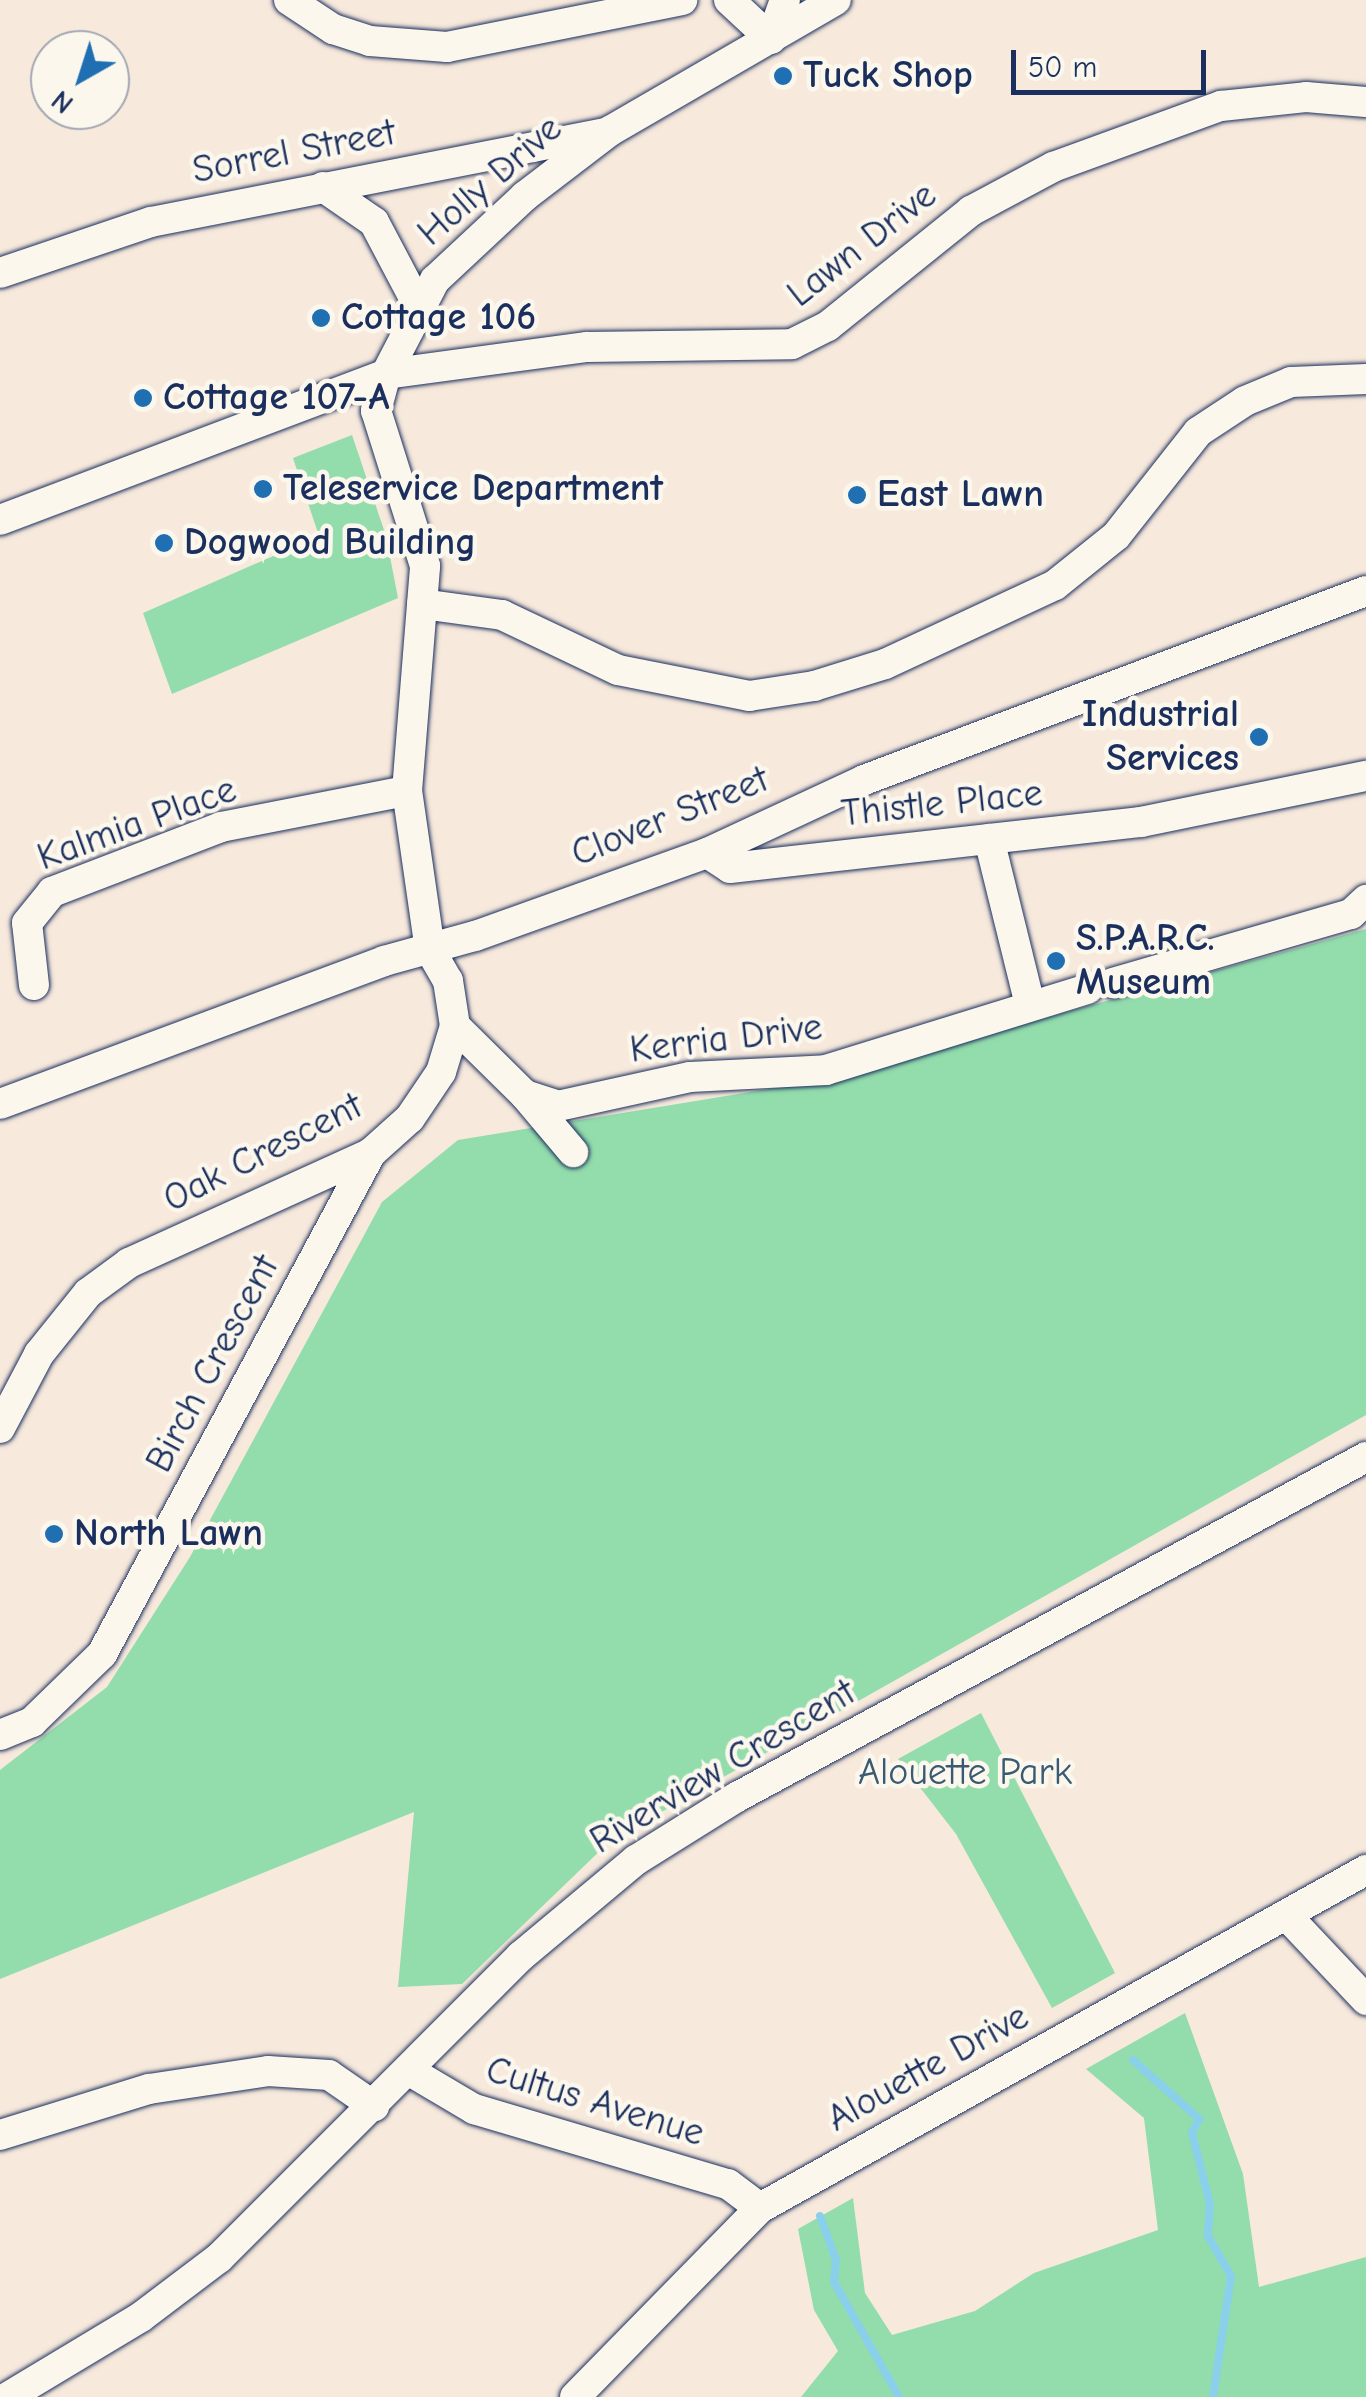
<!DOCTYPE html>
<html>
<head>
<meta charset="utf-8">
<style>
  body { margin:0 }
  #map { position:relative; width:1366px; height:2397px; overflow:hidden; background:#f7e9dc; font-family:"Comic Neue",sans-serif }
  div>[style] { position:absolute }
  .green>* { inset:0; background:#93dcac }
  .stream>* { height:8px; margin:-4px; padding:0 4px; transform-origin:4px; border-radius:4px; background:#8ad0eb }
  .roads { filter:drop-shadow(0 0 2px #1b2f5e) drop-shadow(0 0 2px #1b2f5e) }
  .minor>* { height:30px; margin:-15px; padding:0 15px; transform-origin:15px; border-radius:15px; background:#fbf7ec }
  .dots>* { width:28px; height:28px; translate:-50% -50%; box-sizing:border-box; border:5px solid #fbf7ec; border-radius:50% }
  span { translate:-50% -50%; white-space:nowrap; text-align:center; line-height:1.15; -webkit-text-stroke:9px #fbf7ec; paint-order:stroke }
  .poi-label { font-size:38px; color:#1b2f5e; font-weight:700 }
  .left { translate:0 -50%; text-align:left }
  .right { translate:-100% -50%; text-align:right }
  .street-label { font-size:38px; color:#1b2f5e }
  .park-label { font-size:38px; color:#395a72 }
  .north { position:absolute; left:30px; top:30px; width:100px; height:100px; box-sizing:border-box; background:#fbf7ec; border:2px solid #a1a7b3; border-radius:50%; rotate:219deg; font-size:28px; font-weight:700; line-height:40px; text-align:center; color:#1b2f5e }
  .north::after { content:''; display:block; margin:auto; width:35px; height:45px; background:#1f6fb2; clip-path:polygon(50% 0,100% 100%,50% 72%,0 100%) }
  .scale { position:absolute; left:1011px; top:50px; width:195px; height:45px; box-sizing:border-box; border:5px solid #1b2f5e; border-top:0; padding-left:12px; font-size:30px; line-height:35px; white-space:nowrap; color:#1b2f5e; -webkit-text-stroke:8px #fbf7ec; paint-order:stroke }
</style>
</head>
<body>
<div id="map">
  <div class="green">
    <i style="clip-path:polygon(352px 435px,386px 536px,398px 598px,172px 694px,143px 613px,319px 536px,293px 458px)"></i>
    <i style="clip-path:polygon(1366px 929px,1366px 1415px,610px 1841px,462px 1984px,398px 1987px,414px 1812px,0 1979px,0 1770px,107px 1687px,190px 1557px,382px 1202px,458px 1140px,818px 1081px)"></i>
    <i style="clip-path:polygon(981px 1713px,1115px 1973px,1052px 2008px,956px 1834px,898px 1759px)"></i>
    <i style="clip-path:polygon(1185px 2013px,1243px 2174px,1259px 2287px,1366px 2257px,1366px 2397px,801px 2397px,838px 2351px,814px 2310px,798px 2229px,853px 2198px,865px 2293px,892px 2335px,975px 2311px,1034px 2273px,1158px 2230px,1144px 2118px,1086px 2069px)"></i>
  </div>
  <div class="stream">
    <i style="left:1133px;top:2060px;width:89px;rotate:41.8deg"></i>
    <i style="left:1199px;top:2119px;width:16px;rotate:117deg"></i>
    <i style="left:1192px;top:2133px;width:73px;rotate:75.8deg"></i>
    <i style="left:1210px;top:2204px;width:32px;rotate:94deg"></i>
    <i style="left:1208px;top:2236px;width:46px;rotate:60.1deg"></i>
    <i style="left:1231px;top:2276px;width:122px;rotate:98.5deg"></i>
    <i style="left:820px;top:2216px;width:47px;rotate:70deg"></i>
    <i style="left:836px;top:2260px;width:22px;rotate:95deg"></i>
    <i style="left:834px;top:2282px;width:132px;rotate:60.5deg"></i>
  </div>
  <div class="roads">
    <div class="minor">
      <i style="left:289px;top:0;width:53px;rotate:33.4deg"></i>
      <i style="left:333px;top:29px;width:39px;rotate:18deg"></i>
      <i style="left:370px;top:41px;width:77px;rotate:4.5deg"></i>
      <i style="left:447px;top:47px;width:240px;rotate:-11.3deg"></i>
      <i style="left:729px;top:0;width:57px;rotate:42.9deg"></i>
      <i style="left:771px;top:39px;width:41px;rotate:-70.3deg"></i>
      <i style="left:323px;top:187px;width:62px;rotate:34.5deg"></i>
      <i style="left:374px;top:222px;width:101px;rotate:62.2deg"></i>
      <i style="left:0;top:273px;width:159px;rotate:-18.7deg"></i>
      <i style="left:151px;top:222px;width:461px;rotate:-11.1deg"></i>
      <i style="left:0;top:520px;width:413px;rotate:-20.7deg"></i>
      <i style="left:386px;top:374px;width:106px;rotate:-62.5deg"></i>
      <i style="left:435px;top:280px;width:123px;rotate:-43deg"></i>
      <i style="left:525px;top:196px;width:107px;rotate:-37.4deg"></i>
      <i style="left:610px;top:131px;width:261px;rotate:-30.1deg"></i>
      <i style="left:422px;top:604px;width:81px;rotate:7.8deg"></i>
      <i style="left:502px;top:615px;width:128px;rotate:25.4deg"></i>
      <i style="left:618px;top:670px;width:134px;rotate:11.2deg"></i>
      <i style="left:749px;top:696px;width:66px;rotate:-8.7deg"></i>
      <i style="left:814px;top:686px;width:74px;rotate:-17.2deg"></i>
      <i style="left:885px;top:664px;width:187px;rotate:-24.9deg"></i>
      <i style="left:1055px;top:585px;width:78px;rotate:-38.8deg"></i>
      <i style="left:1116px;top:536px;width:132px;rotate:-51.7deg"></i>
      <i style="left:1198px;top:432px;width:56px;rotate:-33.4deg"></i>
      <i style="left:1245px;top:401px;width:50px;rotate:-22.4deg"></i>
      <i style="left:1291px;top:382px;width:75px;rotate:-2.3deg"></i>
      <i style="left:989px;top:839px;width:171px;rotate:76.1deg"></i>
      <i style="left:707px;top:853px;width:27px;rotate:33deg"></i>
      <i style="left:730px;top:868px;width:414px;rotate:-6.4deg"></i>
      <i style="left:1141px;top:822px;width:230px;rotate:-11.6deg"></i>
      <i style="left:1113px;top:983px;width:248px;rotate:-16.2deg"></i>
      <i style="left:1351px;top:914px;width:21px;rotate:-43deg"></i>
      <i style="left:34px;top:985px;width:62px;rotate:-96.4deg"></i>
      <i style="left:27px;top:923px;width:40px;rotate:-51deg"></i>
      <i style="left:52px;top:892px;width:181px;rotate:-21deg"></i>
      <i style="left:221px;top:827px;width:189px;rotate:-11deg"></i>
      <i style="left:455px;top:1026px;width:98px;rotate:44.6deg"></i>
      <i style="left:525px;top:1095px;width:35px;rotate:18deg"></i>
      <i style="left:558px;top:1106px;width:135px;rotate:-12.4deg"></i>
      <i style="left:690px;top:1077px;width:136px;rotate:-2.9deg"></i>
      <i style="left:826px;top:1070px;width:274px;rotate:-17.2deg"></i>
      <i style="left:525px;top:1095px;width:75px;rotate:49.9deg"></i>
      <i style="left:0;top:1104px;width:410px;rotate:-20.4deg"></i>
      <i style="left:384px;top:961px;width:94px;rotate:-15.4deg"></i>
      <i style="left:475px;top:936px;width:246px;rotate:-19.7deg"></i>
      <i style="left:707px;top:853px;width:173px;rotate:-24.9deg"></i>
      <i style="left:864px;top:780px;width:536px;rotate:-20.63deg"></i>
      <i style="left:0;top:1428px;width:84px;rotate:-62.2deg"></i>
      <i style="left:39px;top:1354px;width:78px;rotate:-51.2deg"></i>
      <i style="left:88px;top:1293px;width:51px;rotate:-36.2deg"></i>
      <i style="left:129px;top:1263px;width:266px;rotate:-24.4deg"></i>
      <i style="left:371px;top:1153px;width:52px;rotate:-41.9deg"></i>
      <i style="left:410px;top:1118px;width:55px;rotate:-56deg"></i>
      <i style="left:441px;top:1072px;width:48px;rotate:-73.1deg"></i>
      <i style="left:455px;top:1026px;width:46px;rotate:-98.8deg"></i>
      <i style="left:448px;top:981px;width:36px;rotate:-120deg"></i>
      <i style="left:430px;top:950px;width:161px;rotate:-98.2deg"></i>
      <i style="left:407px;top:791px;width:226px;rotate:-85.4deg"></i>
      <i style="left:425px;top:566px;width:163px;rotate:-107.5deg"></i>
      <i style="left:376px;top:411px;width:38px;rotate:-75deg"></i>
      <i style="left:386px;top:374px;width:203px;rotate:-7.7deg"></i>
      <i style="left:587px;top:347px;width:205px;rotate:-0.8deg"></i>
      <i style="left:792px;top:344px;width:40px;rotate:-26.6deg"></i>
      <i style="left:828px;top:326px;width:184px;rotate:-38.8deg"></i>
      <i style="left:971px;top:211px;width:93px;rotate:-28.2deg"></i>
      <i style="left:1053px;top:167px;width:179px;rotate:-20deg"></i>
      <i style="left:1221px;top:106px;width:85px;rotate:-6deg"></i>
      <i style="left:1306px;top:97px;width:60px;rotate:4.8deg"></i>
      <i style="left:0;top:1735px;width:35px;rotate:-22deg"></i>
      <i style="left:32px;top:1722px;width:98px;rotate:-44.2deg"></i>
      <i style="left:102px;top:1654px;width:569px;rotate:-61.77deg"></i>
      <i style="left:1286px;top:1915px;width:117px;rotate:46.7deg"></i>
      <i style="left:408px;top:2070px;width:77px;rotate:30.6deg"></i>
      <i style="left:474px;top:2109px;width:265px;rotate:16.5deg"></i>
      <i style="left:728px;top:2184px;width:40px;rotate:37deg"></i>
      <i style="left:0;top:2135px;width:156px;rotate:-17.2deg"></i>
      <i style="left:149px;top:2089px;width:120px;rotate:-8.6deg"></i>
      <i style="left:268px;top:2071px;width:61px;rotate:3.8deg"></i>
      <i style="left:329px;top:2075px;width:55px;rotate:34.6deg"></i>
      <i style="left:8px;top:2397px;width:155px;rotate:-31deg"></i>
      <i style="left:141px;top:2317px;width:98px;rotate:-37.1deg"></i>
      <i style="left:219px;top:2258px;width:427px;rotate:-45deg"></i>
      <i style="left:521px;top:1956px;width:150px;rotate:-39.9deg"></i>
      <i style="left:636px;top:1860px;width:119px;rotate:-32deg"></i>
      <i style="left:737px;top:1797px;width:715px;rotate:-28.39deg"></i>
      <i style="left:575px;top:2397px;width:264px;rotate:-45.6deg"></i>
      <i style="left:760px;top:2208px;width:694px;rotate:-29.15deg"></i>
    </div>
  </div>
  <div class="dots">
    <i style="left:783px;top:76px;background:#1f6fb2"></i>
    <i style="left:321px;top:318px;background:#1f6fb2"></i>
    <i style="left:143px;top:398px;background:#1f6fb2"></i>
    <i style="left:263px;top:489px;background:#1f6fb2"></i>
    <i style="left:857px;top:495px;background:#1f6fb2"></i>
    <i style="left:164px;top:543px;background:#1f6fb2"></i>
    <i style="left:1259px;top:737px;background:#1f6fb2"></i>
    <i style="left:1056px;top:961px;background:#1f6fb2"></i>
    <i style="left:54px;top:1534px;background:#1f6fb2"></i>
  </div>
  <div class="poi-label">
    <span class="left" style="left:803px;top:76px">Tuck Shop</span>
    <span class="left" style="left:341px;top:318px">Cottage 106</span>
    <span class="left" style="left:163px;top:398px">Cottage 107-A</span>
    <span class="left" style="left:283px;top:489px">Teleservice Department</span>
    <span class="left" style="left:877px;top:495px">East Lawn</span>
    <span class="left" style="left:184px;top:543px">Dogwood Building</span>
    <span class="right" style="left:1239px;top:737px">Industrial<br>Services</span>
    <span class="left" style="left:1076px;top:961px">S.P.A.R.C.<br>Museum</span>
    <span class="left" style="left:74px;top:1534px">North Lawn</span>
  </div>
  <div class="street-label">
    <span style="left:294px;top:152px;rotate:-11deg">Sorrel Street</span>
    <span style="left:490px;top:181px;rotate:-41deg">Holly Drive</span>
    <span style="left:862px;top:245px;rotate:-38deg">Lawn Drive</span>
    <span style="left:942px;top:804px;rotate:-6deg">Thistle Place</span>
    <span style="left:670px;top:817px;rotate:-22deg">Clover Street</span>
    <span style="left:137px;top:824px;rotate:-20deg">Kalmia Place</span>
    <span style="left:726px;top:1039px;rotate:-7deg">Kerria Drive</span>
    <span style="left:263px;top:1153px;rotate:-27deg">Oak Crescent</span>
    <span style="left:213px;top:1364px;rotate:-62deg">Birch Crescent</span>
    <span style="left:723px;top:1767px;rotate:-31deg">Riverview Crescent</span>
    <span style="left:928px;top:2068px;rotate:-29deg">Alouette Drive</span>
    <span style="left:595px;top:2102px;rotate:17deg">Cultus Avenue</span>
  </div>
  <div class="park-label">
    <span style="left:965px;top:1773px">Alouette Park</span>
  </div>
  <div class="north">N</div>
  <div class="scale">50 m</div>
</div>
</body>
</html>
